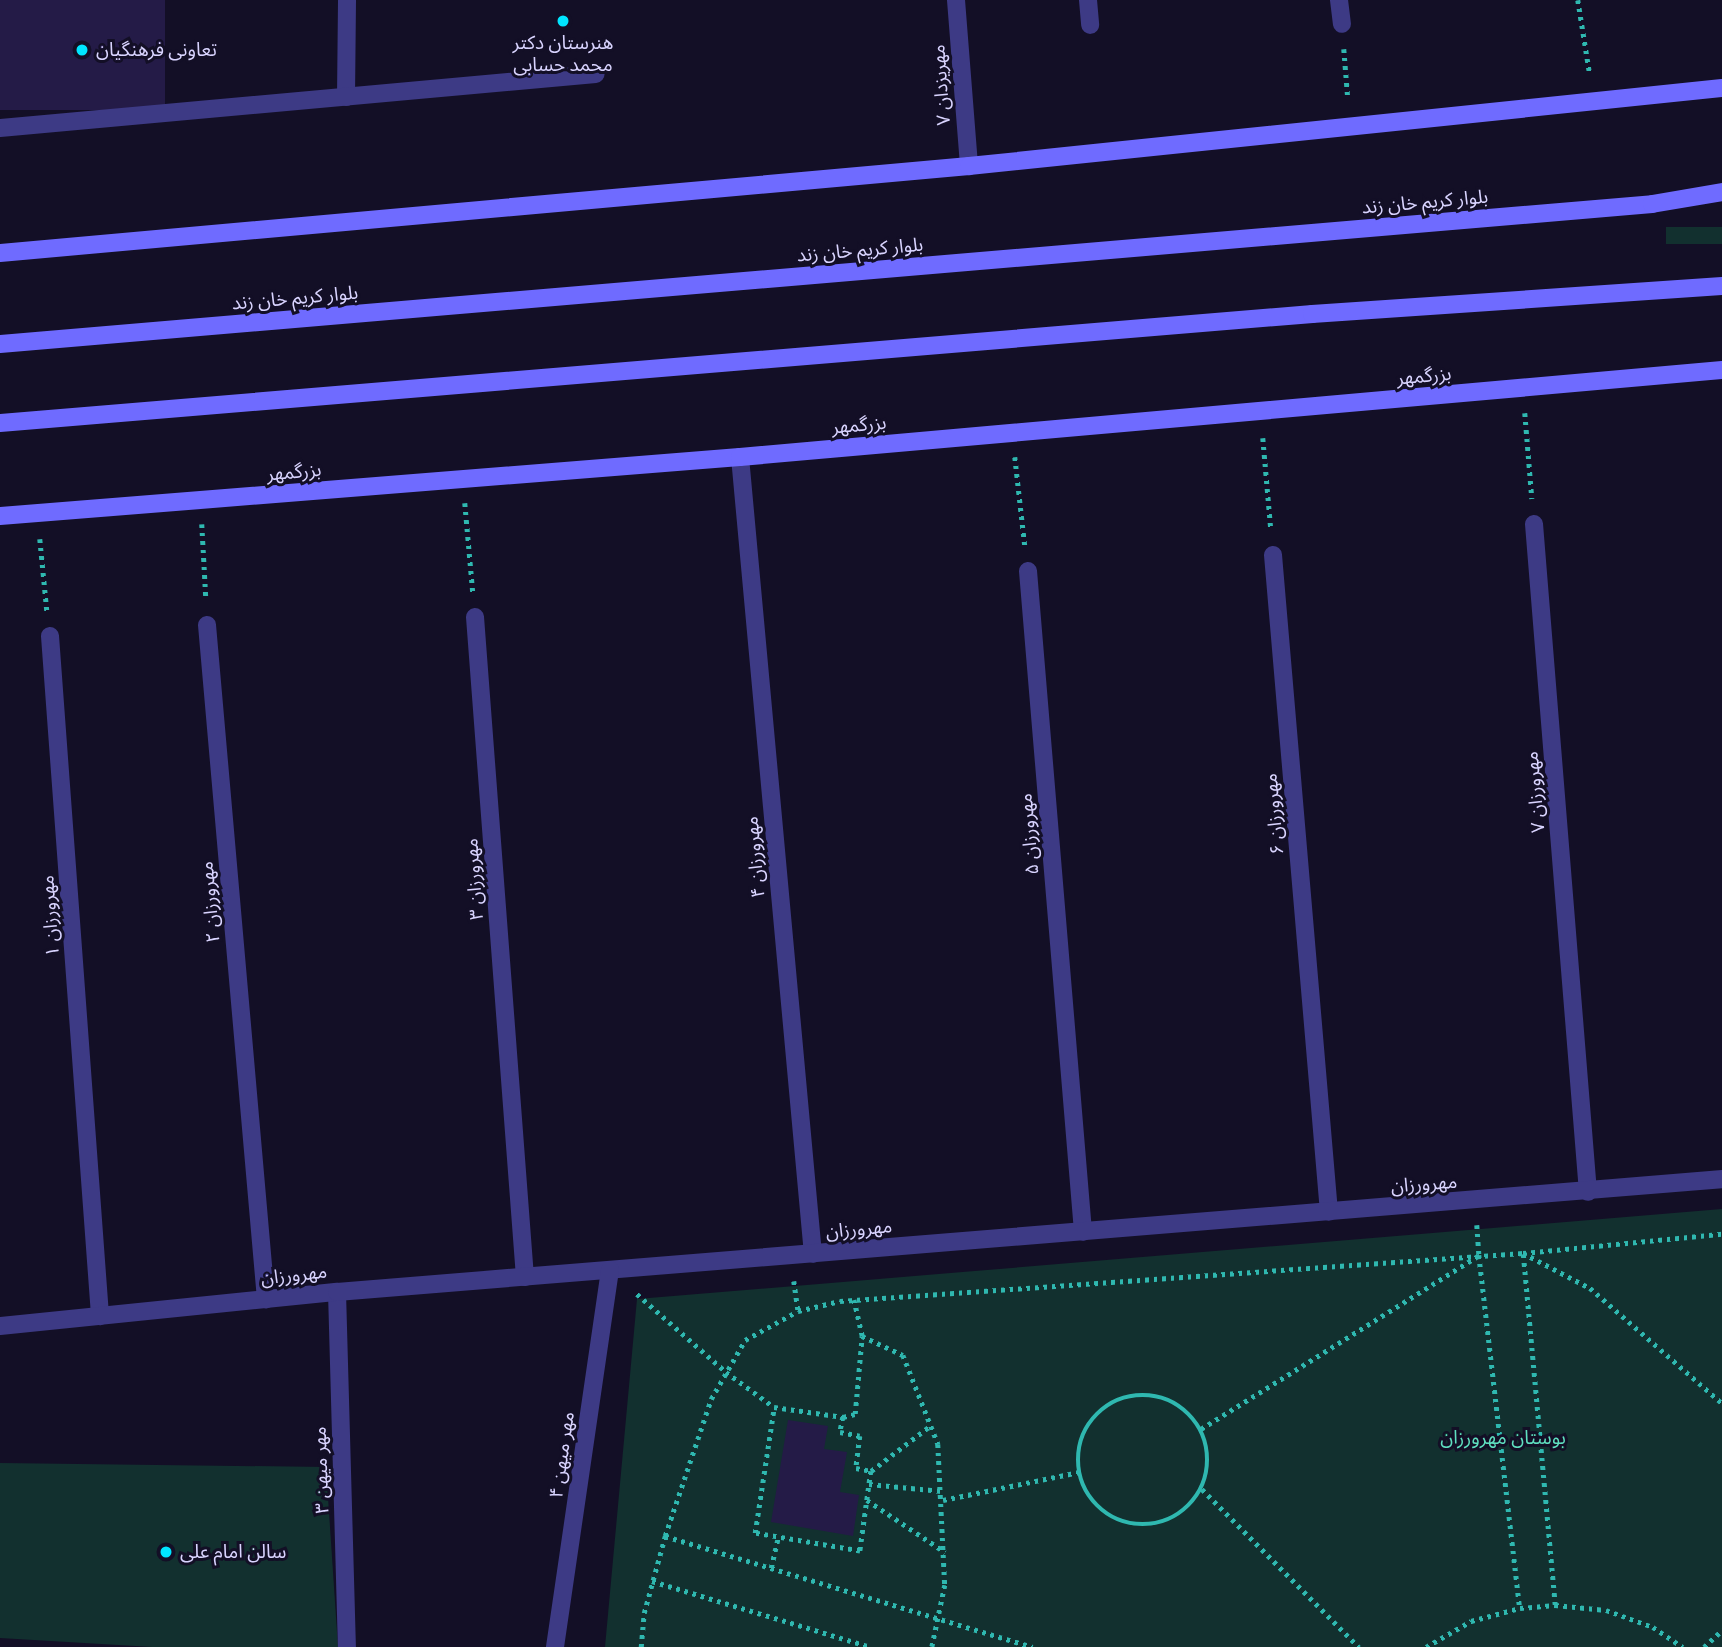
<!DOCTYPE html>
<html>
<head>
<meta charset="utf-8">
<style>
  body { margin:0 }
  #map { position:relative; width:1722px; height:1647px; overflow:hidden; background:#130f26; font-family:Ubuntu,"Noto Sans Arabic",sans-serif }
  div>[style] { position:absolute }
  .green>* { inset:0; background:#12302f; transform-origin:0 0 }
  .building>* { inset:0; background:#241b47; transform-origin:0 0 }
  .path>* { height:4.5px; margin-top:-2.25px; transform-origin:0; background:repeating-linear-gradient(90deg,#2fb8b0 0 3.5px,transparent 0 8.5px) }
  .path>.ring { margin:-2.25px; padding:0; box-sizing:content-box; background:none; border:4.5px solid #2fb8b0; border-radius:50% }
  .minor>* { height:18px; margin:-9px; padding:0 9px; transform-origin:9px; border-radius:9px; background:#3d3a85 }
  .secondary>* { height:18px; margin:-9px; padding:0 9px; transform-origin:9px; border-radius:9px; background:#6f6bff }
  .dots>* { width:19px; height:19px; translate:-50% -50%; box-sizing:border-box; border:4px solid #130f26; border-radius:50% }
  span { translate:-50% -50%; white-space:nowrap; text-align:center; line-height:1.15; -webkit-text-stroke:6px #130f26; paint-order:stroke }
  .poi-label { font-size:19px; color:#d9d4ff }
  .left { translate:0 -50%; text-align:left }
  .street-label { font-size:19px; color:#d9d4ff }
  .park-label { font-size:19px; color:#5fe0c0 }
</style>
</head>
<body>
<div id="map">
  <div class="green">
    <i style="left:1722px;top:227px;width:17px;height:56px;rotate:90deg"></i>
    <i style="clip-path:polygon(1722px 1209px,1722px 1647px,605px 1647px,637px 1299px)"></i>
    <i style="clip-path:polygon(0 1463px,326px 1467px,338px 1647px,152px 1647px,0 1638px)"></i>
  </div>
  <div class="building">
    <i style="left:0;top:0;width:165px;height:110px"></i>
    <i style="clip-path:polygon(788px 1420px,828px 1426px,824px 1449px,847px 1452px,840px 1492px,859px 1495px,853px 1536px,771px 1522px)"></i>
  </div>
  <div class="path">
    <i style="left:1578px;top:0;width:76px;rotate:80.9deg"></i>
    <i style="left:1344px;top:49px;width:50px;rotate:85.4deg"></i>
    <i style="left:1525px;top:413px;width:86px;rotate:85.3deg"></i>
    <i style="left:1263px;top:438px;width:92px;rotate:85deg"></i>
    <i style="left:1015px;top:457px;width:90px;rotate:83.6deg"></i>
    <i style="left:465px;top:503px;width:89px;rotate:84.9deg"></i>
    <i style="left:202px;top:524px;width:75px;rotate:86.9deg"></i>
    <i style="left:40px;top:539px;width:72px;rotate:84.4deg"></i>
    <i style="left:1477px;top:1225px;width:30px;rotate:86deg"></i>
    <i style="left:794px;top:1281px;width:30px;rotate:82deg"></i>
    <i style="left:637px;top:1294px;width:118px;rotate:41.2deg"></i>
    <i style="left:726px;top:1372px;width:59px;rotate:36.1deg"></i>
    <i style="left:862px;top:1336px;width:45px;rotate:24.9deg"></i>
    <i style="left:903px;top:1355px;width:96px;rotate:68.5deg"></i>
    <i style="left:938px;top:1444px;width:141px;rotate:87.2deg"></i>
    <i style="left:945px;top:1585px;width:63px;rotate:101.8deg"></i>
    <i class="ring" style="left:1078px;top:1395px;width:125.5px;height:125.5px"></i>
    <i style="left:774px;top:1407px;width:70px;rotate:8.2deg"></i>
    <i style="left:843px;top:1417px;width:15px;rotate:101deg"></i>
    <i style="left:840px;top:1432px;width:20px;rotate:11deg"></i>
    <i style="left:860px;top:1436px;width:32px;rotate:97deg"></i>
    <i style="left:856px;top:1468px;width:15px;rotate:11deg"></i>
    <i style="left:871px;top:1471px;width:81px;rotate:97.8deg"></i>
    <i style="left:860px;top:1551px;width:107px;rotate:-170.3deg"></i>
    <i style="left:755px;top:1533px;width:127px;rotate:-81.4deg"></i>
    <i style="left:843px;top:1417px;width:12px;rotate:-14deg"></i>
    <i style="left:855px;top:1414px;width:78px;rotate:-84.9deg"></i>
    <i style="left:862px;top:1336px;width:37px;rotate:-103deg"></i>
    <i style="left:1201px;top:1429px;width:328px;rotate:-32deg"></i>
    <i style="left:1479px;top:1255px;width:355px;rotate:83.4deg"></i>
    <i style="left:871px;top:1471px;width:74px;rotate:-37.3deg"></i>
    <i style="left:869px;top:1484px;width:73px;rotate:5.5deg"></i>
    <i style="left:1202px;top:1489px;width:223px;rotate:45.2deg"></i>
    <i style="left:867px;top:1500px;width:94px;rotate:33.7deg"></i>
    <i style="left:943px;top:1500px;width:139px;rotate:-11.6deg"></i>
    <i style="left:665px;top:1536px;width:384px;rotate:16.8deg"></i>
    <i style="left:771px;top:1568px;width:32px;rotate:-77deg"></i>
    <i style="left:652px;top:1581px;width:229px;rotate:16.8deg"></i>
    <i style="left:1555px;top:1605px;width:353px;rotate:-95.2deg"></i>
    <i style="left:1523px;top:1253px;width:76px;rotate:27.6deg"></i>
    <i style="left:1590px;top:1288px;width:175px;rotate:41.1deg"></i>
    <i style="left:641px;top:1647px;width:34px;rotate:-85deg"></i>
    <i style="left:644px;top:1613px;width:80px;rotate:-74.7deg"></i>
    <i style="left:665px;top:1536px;width:145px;rotate:-71.4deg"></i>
    <i style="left:711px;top:1399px;width:68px;rotate:-60deg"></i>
    <i style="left:745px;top:1340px;width:60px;rotate:-28.7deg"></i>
    <i style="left:798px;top:1311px;width:43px;rotate:-13.4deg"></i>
    <i style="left:840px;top:1301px;width:685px;rotate:-4.02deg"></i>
    <i style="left:1523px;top:1253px;width:200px;rotate:-5.5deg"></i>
    <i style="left:1426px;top:1647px;width:52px;rotate:-30deg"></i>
    <i style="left:1471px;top:1621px;width:51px;rotate:-14.9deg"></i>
    <i style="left:1520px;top:1608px;width:35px;rotate:-5deg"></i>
    <i style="left:1555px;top:1605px;width:51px;rotate:5.6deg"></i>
    <i style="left:1606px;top:1610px;width:50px;rotate:19.9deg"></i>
    <i style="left:1653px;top:1627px;width:36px;rotate:34deg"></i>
    <i style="left:1704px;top:1647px;width:25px;rotate:-43deg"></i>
  </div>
  <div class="minor">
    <i style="left:956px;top:0;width:167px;rotate:85.5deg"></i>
    <i style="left:1088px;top:0;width:25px;rotate:85deg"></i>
    <i style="left:1339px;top:0;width:24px;rotate:83deg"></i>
    <i style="left:346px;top:97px;width:97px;rotate:-89.4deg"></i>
    <i style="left:0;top:128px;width:598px;rotate:-5.18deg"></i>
    <i style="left:740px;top:457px;width:800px;rotate:84.77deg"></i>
    <i style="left:1534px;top:524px;width:670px;rotate:85.38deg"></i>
    <i style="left:1273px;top:555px;width:659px;rotate:85.13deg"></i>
    <i style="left:1028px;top:571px;width:663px;rotate:85.24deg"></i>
    <i style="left:475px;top:617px;width:662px;rotate:85.67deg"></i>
    <i style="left:207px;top:625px;width:677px;rotate:85deg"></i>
    <i style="left:50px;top:636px;width:682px;rotate:85.79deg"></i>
    <i style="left:337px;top:1292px;width:355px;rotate:88.4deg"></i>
    <i style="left:0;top:1326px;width:339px;rotate:-5.8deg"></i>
    <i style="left:337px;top:1292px;width:1390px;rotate:-4.66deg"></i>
    <i style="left:555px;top:1647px;width:381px;rotate:-81.7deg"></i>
  </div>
  <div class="secondary">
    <i style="left:0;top:253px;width:973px;rotate:-5.13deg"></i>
    <i style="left:969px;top:166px;width:757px;rotate:-5.91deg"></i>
    <i style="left:0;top:344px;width:1658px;rotate:-4.84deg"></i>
    <i style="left:1652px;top:204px;width:71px;rotate:-9.7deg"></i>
    <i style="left:0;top:423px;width:1317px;rotate:-4.75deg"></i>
    <i style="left:1312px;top:314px;width:411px;rotate:-3.9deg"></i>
    <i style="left:0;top:516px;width:742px;rotate:-4.56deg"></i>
    <i style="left:740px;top:457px;width:986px;rotate:-5.06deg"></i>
  </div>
  <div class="dots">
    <i style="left:563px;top:21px;background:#00e5ff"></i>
    <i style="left:82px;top:50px;background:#00e5ff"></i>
    <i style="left:166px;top:1552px;background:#00e5ff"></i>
  </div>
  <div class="poi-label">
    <span style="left:563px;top:54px">هنرستان دکتر<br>محمد حسابی</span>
    <span class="left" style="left:96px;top:50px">تعاونی فرهنگیان</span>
    <span class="left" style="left:180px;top:1552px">سالن امام علی</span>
  </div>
  <div class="street-label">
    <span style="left:941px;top:85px;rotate:-94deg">مهریزدان ۷</span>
    <span style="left:1425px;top:202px;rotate:-5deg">بلوار کریم خان زند</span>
    <span style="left:860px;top:250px;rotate:-5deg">بلوار کریم خان زند</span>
    <span style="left:295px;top:298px;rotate:-5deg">بلوار کریم خان زند</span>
    <span style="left:1424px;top:376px;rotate:-5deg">بزرگمهر</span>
    <span style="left:859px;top:425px;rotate:-5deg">بزرگمهر</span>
    <span style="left:294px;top:472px;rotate:-5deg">بزرگمهر</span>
    <span style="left:1535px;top:792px;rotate:-95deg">مهرورزان ۷</span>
    <span style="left:1274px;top:814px;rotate:-95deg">مهرورزان ۶</span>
    <span style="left:1029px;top:834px;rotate:-95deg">مهرورزان ۵</span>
    <span style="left:755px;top:857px;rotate:-95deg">مهرورزان ۴</span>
    <span style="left:474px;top:879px;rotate:-94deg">مهرورزان ۳</span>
    <span style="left:210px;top:902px;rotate:-95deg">مهرورزان ۲</span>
    <span style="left:50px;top:916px;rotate:-94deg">مهرورزان ۱</span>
    <span style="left:1424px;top:1184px;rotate:-4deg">مهرورزان</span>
    <span style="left:859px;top:1229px;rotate:-5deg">مهرورزان</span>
    <span style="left:294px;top:1275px;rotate:-6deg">مهرورزان</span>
    <span style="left:562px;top:1455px;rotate:-82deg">مهر میهن ۴</span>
    <span style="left:321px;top:1470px;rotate:-92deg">مهر میهن ۳</span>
  </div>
  <div class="park-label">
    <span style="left:1503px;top:1438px">بوستان مهرورزان</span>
  </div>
</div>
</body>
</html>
